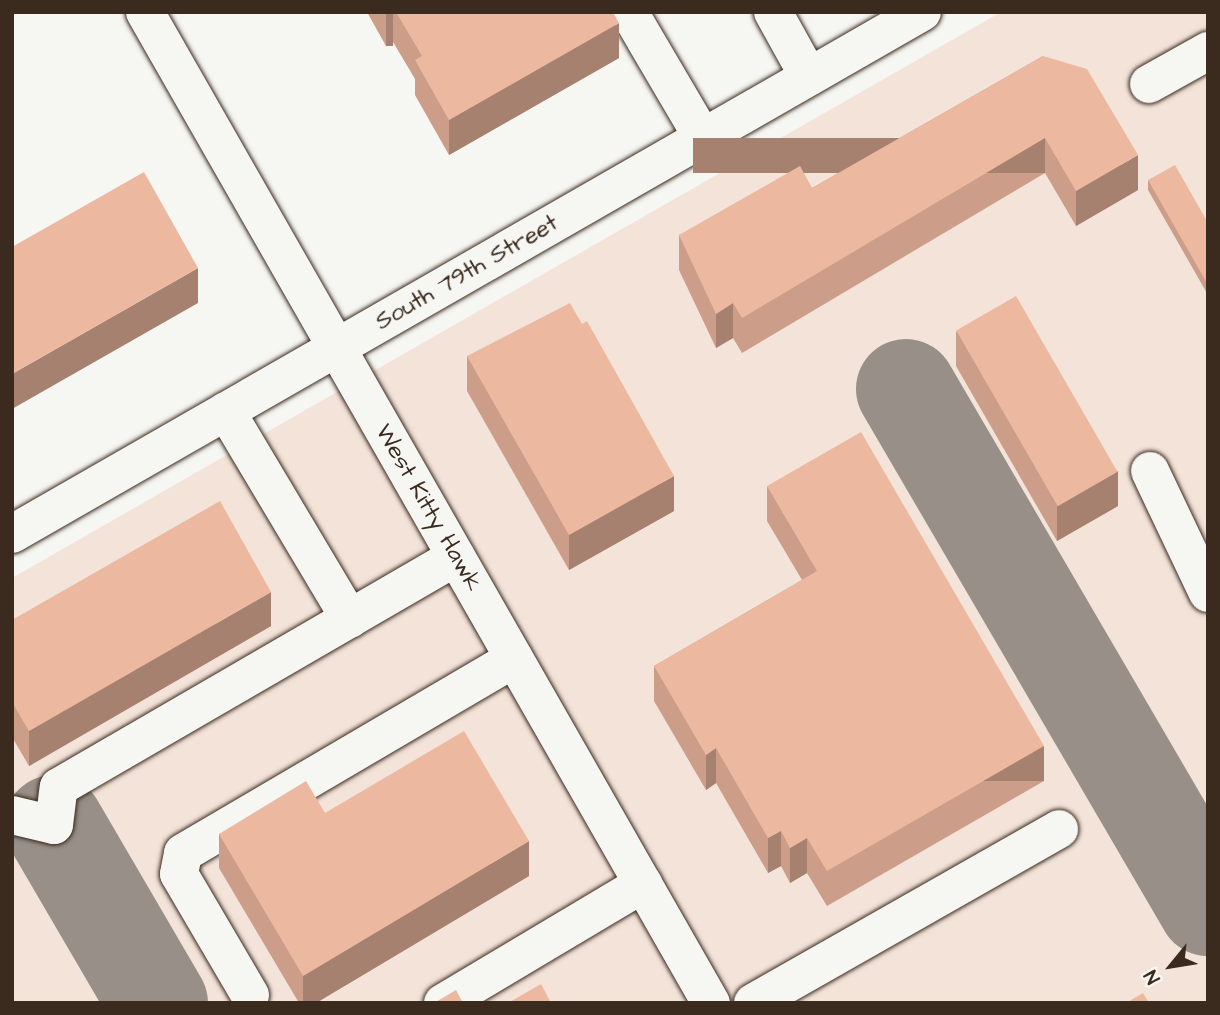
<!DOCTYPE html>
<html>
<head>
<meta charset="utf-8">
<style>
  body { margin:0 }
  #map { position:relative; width:1220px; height:1015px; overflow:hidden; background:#f6f6f2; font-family:"Architects Daughter",sans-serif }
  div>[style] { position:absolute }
  .built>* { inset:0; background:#f3e3d9 }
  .taxiway>* { height:100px; margin:-50px; padding:0 50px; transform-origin:50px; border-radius:50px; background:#989088 }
  .roads { filter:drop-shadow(0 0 2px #3b2a1e) drop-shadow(0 0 2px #3b2a1e) }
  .minor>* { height:38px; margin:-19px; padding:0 19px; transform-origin:19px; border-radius:19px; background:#f6f6f2 }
  .wall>* { inset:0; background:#cc9e8a }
  .shaded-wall>* { inset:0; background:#a68170; transform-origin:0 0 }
  .building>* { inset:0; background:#edb8a0; transform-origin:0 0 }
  span { translate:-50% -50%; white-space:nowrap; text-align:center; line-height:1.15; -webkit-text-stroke:5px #f6f6f2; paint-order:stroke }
  .street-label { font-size:24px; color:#3b2a1e }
  .frame { position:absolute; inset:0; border:14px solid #3b2a1e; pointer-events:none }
  .north { position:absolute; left:1136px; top:931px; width:70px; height:70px; -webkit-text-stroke:5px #f6f6f2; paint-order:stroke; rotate:240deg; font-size:19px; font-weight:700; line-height:28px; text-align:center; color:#3b2a1e }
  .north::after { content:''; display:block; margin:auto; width:24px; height:32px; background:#3b2a1e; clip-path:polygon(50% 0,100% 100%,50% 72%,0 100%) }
</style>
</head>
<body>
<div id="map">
  <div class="built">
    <i style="clip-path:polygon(1001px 12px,1208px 12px,1208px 1003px,12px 1003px,12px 578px)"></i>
  </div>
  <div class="taxiway">
    <i style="left:906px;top:389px;width:599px;rotate:59.71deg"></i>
    <i style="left:54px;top:825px;width:206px;rotate:59.7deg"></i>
  </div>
  <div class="roads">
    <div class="minor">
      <i style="left:145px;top:12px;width:1141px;rotate:60.27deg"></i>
      <i style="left:629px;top:12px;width:146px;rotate:59.6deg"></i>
      <i style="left:773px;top:12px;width:74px;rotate:61deg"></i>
      <i style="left:1149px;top:84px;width:68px;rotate:-29.2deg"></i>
      <i style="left:226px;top:411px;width:242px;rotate:59.2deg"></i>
      <i style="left:1150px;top:471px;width:135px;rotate:64.6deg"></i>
      <i style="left:12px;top:534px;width:1049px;rotate:-29.84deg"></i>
      <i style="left:12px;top:815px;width:43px;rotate:13.4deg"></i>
      <i style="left:54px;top:825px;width:38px;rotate:-83deg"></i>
      <i style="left:59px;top:787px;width:459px;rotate:-30.1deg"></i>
      <i style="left:250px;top:995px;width:140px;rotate:-120.4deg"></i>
      <i style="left:179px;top:874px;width:21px;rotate:-79deg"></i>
      <i style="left:183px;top:853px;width:384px;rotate:-30.4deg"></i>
      <i style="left:443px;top:1003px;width:233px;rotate:-30.8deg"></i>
      <i style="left:753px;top:1003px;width:352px;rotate:-29.6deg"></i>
    </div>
  </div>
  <div class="wall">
    <i style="clip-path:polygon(367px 12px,613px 12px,619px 58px,449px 155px,415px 95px,415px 79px,393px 42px,386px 46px)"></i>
    <i style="clip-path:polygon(1043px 56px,1138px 190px,1076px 226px,1045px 173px,742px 353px,733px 338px,716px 348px,679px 270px,679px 235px,812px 188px)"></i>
    <i style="clip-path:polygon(1148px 180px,1208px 223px,1208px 295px,1148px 190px)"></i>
    <i style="clip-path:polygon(582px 324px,674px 511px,569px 570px,467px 391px,467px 356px)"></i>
    <i style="clip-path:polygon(956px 331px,1118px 506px,1057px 541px,956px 366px)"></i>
    <i style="clip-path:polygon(767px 486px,1044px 781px,827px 906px,807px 873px,790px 883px,781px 866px,768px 873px,716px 783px,706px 790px,654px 701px,654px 666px,802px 580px,767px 521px)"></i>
    <i style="clip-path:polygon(12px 620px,271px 626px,29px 766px,12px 737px)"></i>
    <i style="clip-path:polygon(325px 813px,529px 876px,316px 1003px,299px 1003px,219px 868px,219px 834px)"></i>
  </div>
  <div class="shaded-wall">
    <i style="left:386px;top:12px;width:7px;height:34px"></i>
    <i style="clip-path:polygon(619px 23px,619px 58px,449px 155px,449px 120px)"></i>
    <i style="left:1045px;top:138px;width:35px;height:352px;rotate:90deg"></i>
    <i style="clip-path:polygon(1138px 155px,1138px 190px,1076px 226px,1076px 191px)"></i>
    <i style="clip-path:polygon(198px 268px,198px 303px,12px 409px,12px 374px)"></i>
    <i style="clip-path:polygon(733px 303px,733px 338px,716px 348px,716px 314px)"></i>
    <i style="clip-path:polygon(1118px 471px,1118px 506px,1057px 541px,1057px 506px)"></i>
    <i style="clip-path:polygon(674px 476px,674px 511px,569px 570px,569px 535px)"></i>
    <i style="clip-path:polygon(271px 592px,271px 626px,29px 766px,29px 731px)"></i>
    <i style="left:1044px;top:746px;width:35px;height:250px;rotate:90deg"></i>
    <i style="clip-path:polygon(716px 748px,716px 783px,706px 790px,706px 755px)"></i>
    <i style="clip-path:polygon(781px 831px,781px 866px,768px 873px,768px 838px)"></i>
    <i style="clip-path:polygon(807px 838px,807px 873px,790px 883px,790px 848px)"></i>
    <i style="clip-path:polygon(529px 841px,529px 876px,316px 1003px,303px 1003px,303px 976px)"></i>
  </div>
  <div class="building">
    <i style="clip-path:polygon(396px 12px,613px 12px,619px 23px,449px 120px,415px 60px,422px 56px)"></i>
    <i style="clip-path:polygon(1043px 56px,1087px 69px,1138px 155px,1076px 191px,1045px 138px,742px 318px,733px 303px,716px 314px,679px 235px,800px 166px,812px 188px)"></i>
    <i style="clip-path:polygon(1175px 165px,1208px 223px,1208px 285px,1148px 180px)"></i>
    <i style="clip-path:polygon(144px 172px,198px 268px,12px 374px,12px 247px)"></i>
    <i style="left:1016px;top:296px;width:203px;height:69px;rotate:60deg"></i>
    <i style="clip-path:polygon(570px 303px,582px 324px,587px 321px,674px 476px,569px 535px,467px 356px)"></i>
    <i style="clip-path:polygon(861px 432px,1044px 746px,827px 871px,807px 838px,790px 848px,781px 831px,768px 838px,716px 748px,706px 755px,654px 666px,817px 571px,767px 486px)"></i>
    <i style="clip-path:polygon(220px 501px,271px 592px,29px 731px,12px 702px,12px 620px)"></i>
    <i style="clip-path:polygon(464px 731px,529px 841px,303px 976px,219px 834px,306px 781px,325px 813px)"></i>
    <i style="clip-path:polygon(541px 984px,551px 1003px,508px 1003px)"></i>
    <i style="clip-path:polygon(456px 990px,463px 1003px,434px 1003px)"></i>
    <i style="clip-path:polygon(1143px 993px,1149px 1003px,1126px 1003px)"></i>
  </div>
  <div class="street-label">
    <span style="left:467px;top:273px;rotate:-30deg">South 79th Street</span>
    <span style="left:428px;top:508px;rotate:60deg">West Kitty Hawk</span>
  </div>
  <div class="frame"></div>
  <div class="north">N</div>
</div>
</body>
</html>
